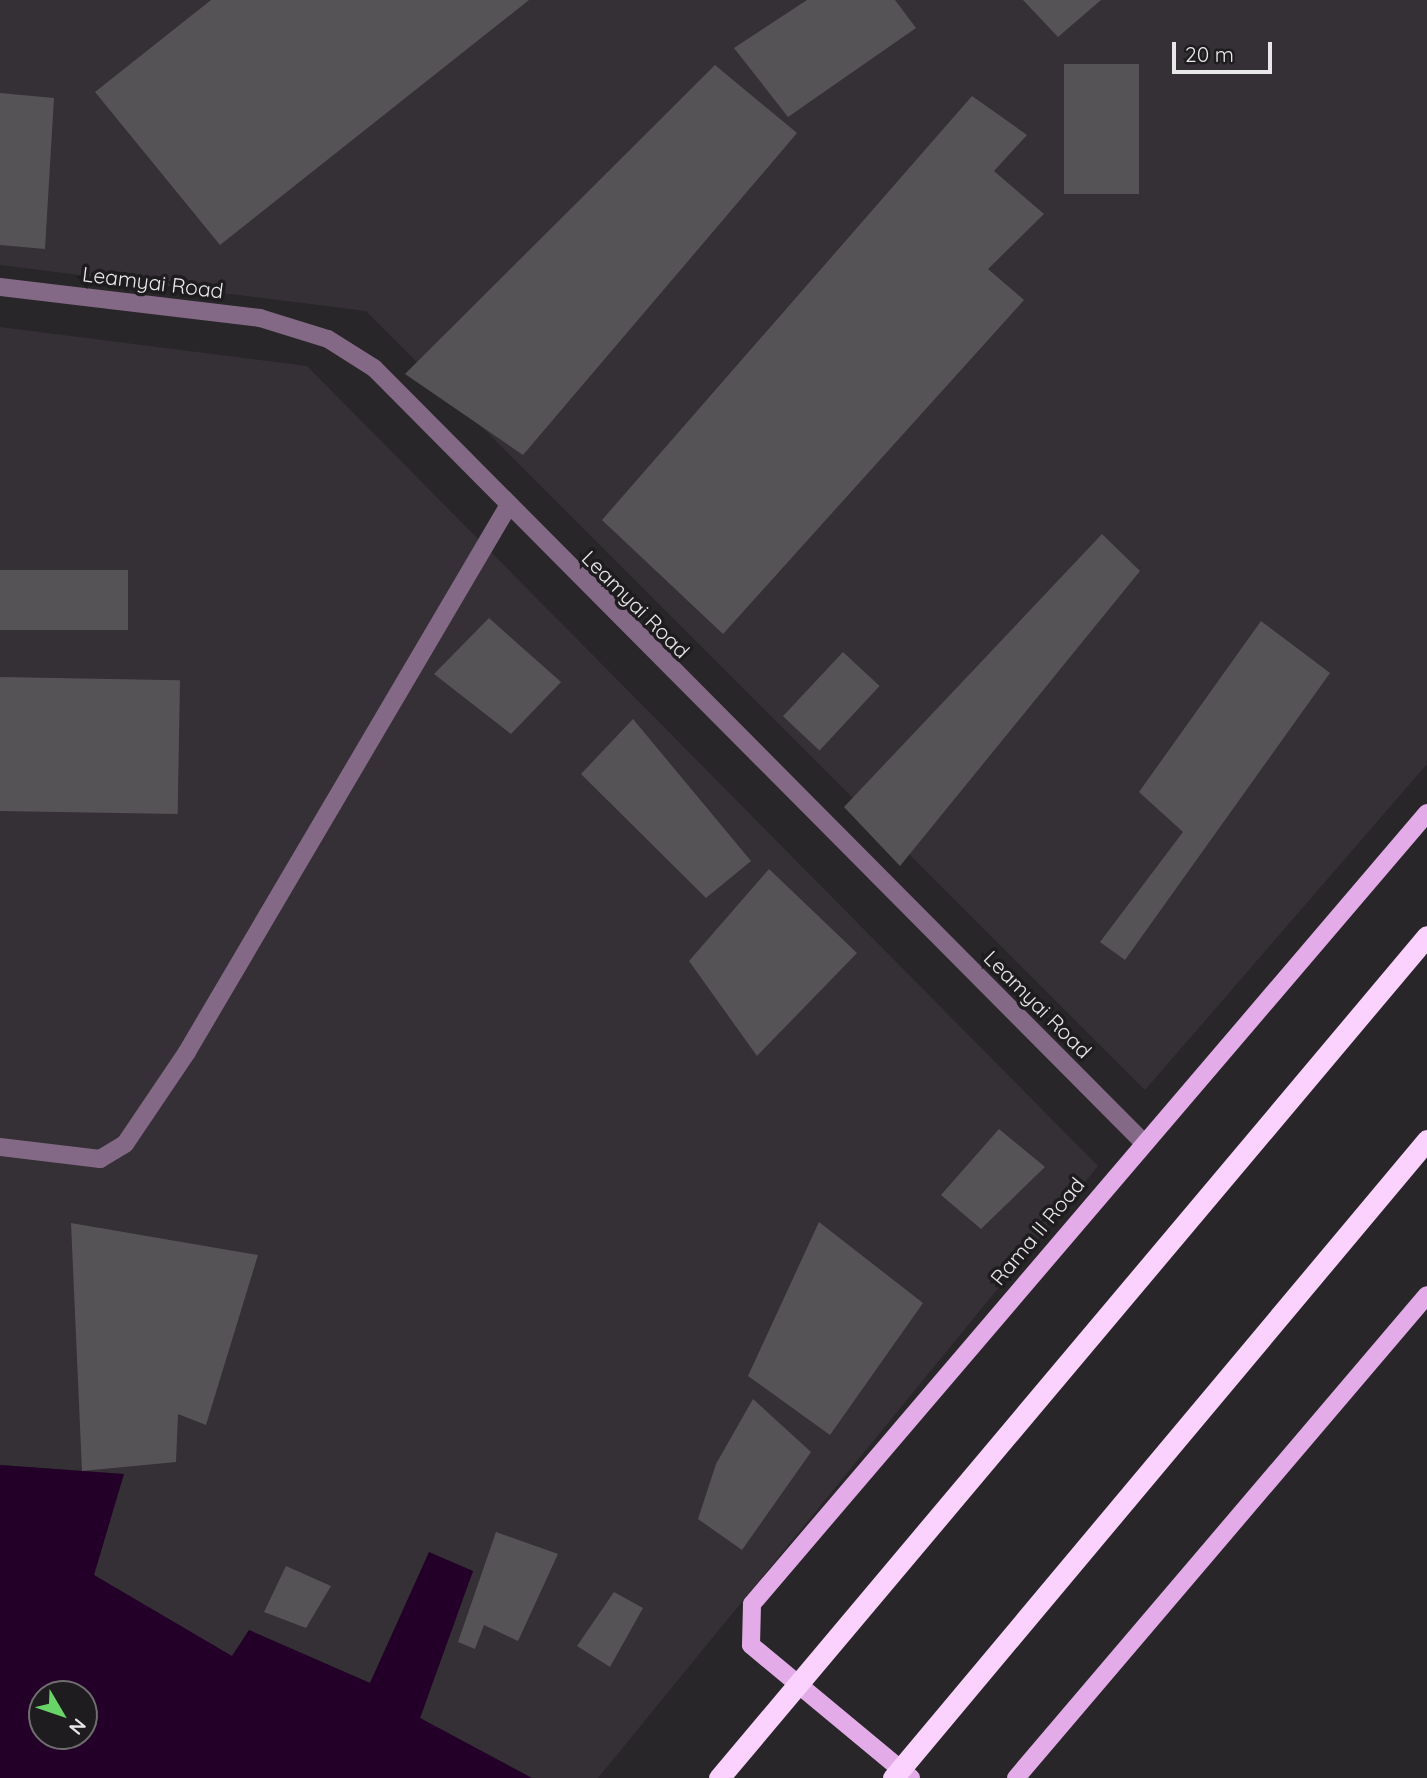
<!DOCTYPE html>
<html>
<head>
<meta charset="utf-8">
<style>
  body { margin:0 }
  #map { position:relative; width:1427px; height:1778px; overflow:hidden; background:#282628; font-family:Quicksand,sans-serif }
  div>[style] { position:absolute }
  .built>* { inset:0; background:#352f36 }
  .water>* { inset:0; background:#230028 }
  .building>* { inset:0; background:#565356; transform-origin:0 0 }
  .minor>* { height:18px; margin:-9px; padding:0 9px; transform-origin:9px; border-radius:9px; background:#846986 }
  .major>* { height:18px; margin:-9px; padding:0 9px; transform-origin:9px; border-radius:9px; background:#e3ace8 }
  .highway-bridge>* { height:21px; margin:-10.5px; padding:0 10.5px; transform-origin:10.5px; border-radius:10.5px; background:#fad2fd }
  span { translate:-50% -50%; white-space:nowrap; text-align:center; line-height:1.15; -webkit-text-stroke:7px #1e1c1e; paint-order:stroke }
  .street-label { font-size:21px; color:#e9e8e9 }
  .north { position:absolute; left:28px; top:1680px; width:70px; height:70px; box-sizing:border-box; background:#1e1c1e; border:2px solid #6f6e6f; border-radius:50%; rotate:129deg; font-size:19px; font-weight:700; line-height:28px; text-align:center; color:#e9e8e9 }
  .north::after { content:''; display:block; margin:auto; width:24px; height:32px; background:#66d466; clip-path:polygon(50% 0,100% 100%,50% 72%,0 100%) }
  .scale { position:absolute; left:1172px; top:42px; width:100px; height:32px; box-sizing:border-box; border:4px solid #e9e8e9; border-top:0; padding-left:9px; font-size:21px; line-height:24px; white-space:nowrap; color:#e9e8e9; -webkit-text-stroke:5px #1e1c1e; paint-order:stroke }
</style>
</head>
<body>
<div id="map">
  <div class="built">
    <i style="clip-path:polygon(0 0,1427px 0,1427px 764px,1145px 1090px,366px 311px,0 265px)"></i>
    <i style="clip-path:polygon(0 327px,307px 366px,1098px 1166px,598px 1778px,532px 1778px,420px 1718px,473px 1571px,429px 1553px,370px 1683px,249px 1630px,232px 1657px,94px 1575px,123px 1474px,0 1465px)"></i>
  </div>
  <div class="water">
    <i style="clip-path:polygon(evenodd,0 1465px,124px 1474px,94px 1575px,232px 1656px,249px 1630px,370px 1683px,429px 1552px,473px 1571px,420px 1718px,532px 1778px,0 1778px,0 1465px,42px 1694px,84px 1694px,84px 1736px,42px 1736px,42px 1694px)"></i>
  </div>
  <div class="building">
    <i style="clip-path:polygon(211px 0,529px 0,220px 245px,95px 92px)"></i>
    <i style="clip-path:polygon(807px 0,895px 0,916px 28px,788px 117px,734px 48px)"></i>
    <i style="clip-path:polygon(1023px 0,1101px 0,1058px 37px)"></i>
    <i style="left:1139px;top:64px;width:130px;height:75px;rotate:90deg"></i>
    <i style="clip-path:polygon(715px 65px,797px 133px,523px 455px,405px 374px)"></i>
    <i style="clip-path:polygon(0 93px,54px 98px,45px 249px,0 245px)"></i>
    <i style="clip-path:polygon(972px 96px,1027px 135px,994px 171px,1044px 214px,988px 269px,1024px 300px,723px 634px,602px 520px)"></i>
    <i style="clip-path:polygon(1102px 534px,1140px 571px,900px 866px,844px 807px)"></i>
    <i style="left:0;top:570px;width:128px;height:60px"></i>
    <i style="clip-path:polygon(489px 618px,561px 682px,511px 734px,434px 674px)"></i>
    <i style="clip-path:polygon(1261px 621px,1330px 673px,1125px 960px,1100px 942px,1183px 832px,1139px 792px)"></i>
    <i style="left:843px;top:652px;width:50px;height:88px;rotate:43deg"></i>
    <i style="left:0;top:677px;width:180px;height:134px;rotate:1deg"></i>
    <i style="clip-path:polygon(633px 719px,751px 861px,706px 898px,581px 774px)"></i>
    <i style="clip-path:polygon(769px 869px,857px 953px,757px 1056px,689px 961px)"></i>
    <i style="clip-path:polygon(999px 1129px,1045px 1167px,981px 1229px,941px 1195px)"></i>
    <i style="clip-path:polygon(819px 1222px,923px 1303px,830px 1435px,748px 1376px)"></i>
    <i style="clip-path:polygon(71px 1223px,258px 1255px,206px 1425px,178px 1414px,176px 1462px,82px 1471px)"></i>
    <i style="clip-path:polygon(753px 1399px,811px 1452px,742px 1550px,698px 1519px,716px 1464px)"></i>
    <i style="clip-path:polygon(496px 1532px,558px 1554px,518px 1641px,484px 1625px,475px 1649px,458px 1642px)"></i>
    <i style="clip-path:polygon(286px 1566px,331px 1586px,306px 1628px,264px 1612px)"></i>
    <i style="clip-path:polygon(614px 1592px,643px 1608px,610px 1667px,577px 1646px)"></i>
  </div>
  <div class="minor">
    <i style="left:0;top:287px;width:262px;rotate:6.8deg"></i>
    <i style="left:260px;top:318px;width:71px;rotate:17.2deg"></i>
    <i style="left:328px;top:339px;width:54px;rotate:32.2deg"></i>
    <i style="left:374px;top:368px;width:1092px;rotate:45.19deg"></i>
    <i style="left:0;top:1147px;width:101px;rotate:6.8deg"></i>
    <i style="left:100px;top:1159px;width:29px;rotate:-31deg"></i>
    <i style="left:125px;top:1144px;width:111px;rotate:-56deg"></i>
    <i style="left:187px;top:1052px;width:631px;rotate:-59.53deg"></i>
  </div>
  <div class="major">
    <i style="left:911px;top:1778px;width:208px;rotate:-140.3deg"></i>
    <i style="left:751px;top:1645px;width:41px;rotate:-88.6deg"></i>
    <i style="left:752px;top:1604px;width:1040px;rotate:-49.52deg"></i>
    <i style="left:1016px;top:1778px;width:634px;rotate:-49.6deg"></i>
  </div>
  <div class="highway-bridge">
    <i style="left:719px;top:1778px;width:1100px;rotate:-49.94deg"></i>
    <i style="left:893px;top:1778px;width:832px;rotate:-50.07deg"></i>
  </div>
  <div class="street-label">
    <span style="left:153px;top:282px;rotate:7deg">Leamyai Road</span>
    <span style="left:636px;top:604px;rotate:45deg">Leamyai Road</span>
    <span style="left:1038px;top:1004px;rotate:45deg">Leamyai Road</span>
    <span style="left:1037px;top:1231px;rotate:-50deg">Rama II Road</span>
  </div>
  <div class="north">N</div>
  <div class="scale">20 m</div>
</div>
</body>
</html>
